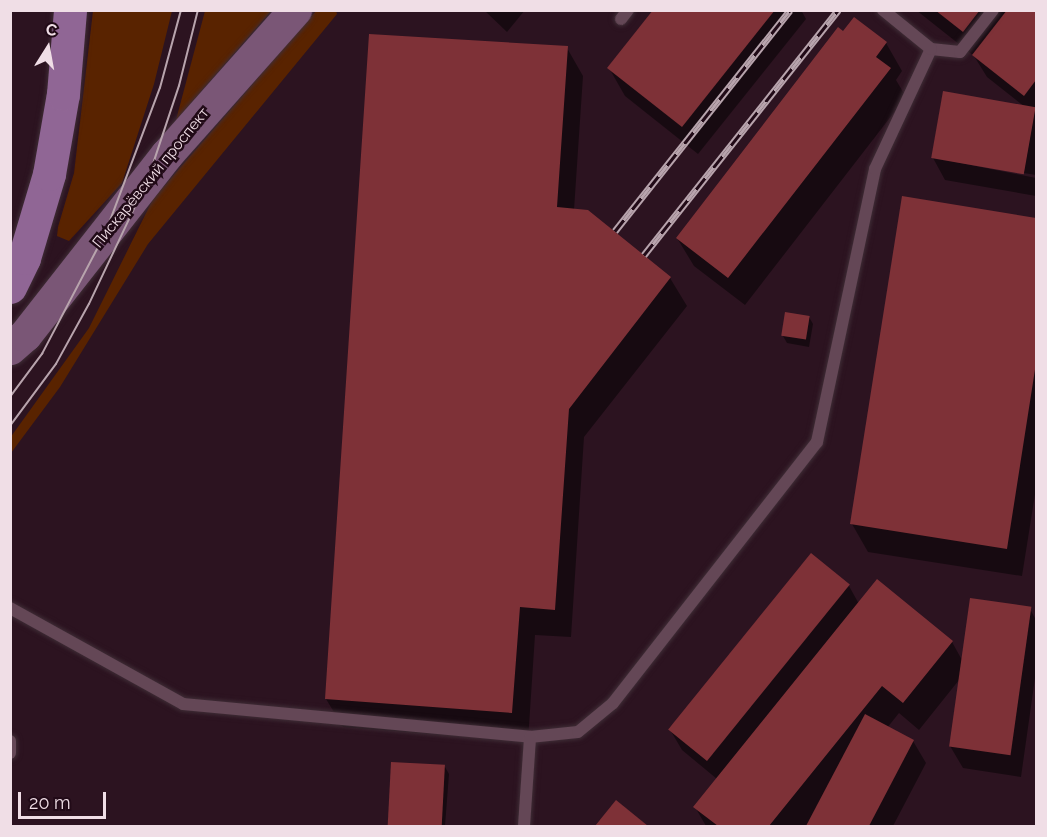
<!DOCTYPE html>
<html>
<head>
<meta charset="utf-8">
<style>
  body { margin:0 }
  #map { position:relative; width:1047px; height:837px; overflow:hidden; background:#2c1320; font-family:Raleway,sans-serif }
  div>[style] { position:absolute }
  .green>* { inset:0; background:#592300 }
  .shadow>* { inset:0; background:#0007 }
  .building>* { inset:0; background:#7e3137; transform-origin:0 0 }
  .roads { filter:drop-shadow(0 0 2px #3f2d36) drop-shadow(0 0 2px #3f2d36) }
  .service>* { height:12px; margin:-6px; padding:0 6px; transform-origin:6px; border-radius:6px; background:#644756 }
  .secondary>* { height:33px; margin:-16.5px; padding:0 16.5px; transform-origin:16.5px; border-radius:16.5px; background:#7a5676 }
  .primary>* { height:33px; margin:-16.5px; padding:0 16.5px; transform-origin:16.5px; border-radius:16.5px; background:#906695 }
  .tram>* { height:1.5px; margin:-0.75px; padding:0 0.75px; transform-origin:0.75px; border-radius:0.75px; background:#b8a4ad }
  .rail>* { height:7px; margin-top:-3.5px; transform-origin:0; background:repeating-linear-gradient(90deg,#210a17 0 14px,#b8a4ad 0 28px); box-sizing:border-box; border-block:2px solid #b8a4ad }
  span { translate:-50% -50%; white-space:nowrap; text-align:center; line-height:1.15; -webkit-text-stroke:5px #210a17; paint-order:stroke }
  .street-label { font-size:15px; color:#f0dee6 }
  .frame { position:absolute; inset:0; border:12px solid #f0dee6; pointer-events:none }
  .north { position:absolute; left:18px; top:18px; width:60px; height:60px; -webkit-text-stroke:4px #210a17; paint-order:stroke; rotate:11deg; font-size:16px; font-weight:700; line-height:24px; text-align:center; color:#f0dee6 }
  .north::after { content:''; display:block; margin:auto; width:21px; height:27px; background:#f0dee6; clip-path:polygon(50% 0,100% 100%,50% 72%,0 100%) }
  .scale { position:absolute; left:18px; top:792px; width:88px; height:27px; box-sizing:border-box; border:3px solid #f0dee6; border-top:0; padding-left:8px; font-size:18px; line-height:21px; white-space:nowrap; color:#f0dee6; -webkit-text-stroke:4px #210a17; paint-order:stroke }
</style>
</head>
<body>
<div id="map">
  <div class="green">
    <i style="clip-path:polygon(93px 11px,172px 11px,154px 84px,122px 183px,69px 241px,57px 236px,58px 227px,74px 173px)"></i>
    <i style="clip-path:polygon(205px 11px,271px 11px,176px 120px)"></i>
    <i style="clip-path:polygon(316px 11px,336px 11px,337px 14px,148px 244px,60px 387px,11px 453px,10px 438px,89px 328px,153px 199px)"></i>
  </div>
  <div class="shadow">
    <i style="clip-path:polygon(484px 10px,525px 10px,507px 32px)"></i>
    <i style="clip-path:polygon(655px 10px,801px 10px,806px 19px,698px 154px,625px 96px,609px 68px)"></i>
    <i style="clip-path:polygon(916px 10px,1036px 10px,1036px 175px,946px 160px,1036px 178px,1036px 196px,945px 180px,933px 158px,1025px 107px,987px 77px,974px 56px)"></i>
    <i style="clip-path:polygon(844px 33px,886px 43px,902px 71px,896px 80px,906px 97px,745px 305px,694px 266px,677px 238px)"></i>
    <i style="clip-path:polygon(567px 48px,583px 76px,574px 210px,670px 278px,687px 306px,584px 437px,571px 637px,535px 635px,528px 741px,343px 727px,326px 699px)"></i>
    <i style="clip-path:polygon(904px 198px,1036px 219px,1036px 488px,1022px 576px,868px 552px,852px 524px)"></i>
    <i style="clip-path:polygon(809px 317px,813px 324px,809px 347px,787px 343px,783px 336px)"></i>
    <i style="clip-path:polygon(849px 586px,859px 604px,952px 642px,962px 660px,1030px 609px,1036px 620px,1036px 671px,1021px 777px,963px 768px,950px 746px,959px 680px,919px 730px,899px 713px,887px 728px,913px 741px,926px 763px,893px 826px,706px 826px,695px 807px,717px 779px,682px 750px,669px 728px)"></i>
    <i style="clip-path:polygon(393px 763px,445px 767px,449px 774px,445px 826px,388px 826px)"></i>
    <i style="clip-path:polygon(617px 803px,646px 826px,597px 826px)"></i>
  </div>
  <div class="building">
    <i style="clip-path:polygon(653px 10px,775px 10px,682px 127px,607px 68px)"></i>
    <i style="clip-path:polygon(935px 10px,980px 10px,963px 32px)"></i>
    <i style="clip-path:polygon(1007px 10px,1036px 10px,1036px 80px,1024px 96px,972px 55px)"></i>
    <i style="clip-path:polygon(854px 17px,887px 42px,876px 57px,891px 68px,728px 278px,676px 238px,838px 27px,843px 31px)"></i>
    <i style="clip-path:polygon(369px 34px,568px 46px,557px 207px,588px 210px,671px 277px,569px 409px,555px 610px,520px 607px,512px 713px,325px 699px)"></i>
    <i style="left:943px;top:91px;width:94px;height:68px;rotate:10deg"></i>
    <i style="clip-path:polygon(902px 196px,1036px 218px,1036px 363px,1007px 549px,850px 524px)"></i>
    <i style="left:785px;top:312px;width:25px;height:24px;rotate:9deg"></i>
    <i style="left:811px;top:553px;width:50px;height:227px;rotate:39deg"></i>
    <i style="clip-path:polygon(877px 579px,953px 641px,903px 703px,882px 686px,769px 826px,718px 826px,693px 807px)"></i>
    <i style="left:970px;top:598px;width:62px;height:150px;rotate:8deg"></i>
    <i style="clip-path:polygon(865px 714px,914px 740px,869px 826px,806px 826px)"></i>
    <i style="left:391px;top:762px;width:54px;height:64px;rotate:3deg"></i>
    <i style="clip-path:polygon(616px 800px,648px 826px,595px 826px)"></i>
  </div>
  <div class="roads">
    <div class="service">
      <i style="left:621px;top:19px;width:11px;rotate:-52deg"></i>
      <i style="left:931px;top:49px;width:29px;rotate:6deg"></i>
      <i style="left:960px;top:52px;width:53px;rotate:-51.8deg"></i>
      <i style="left:10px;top:608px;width:198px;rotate:29deg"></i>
      <i style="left:183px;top:704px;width:349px;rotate:5.4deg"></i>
      <i style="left:530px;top:737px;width:48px;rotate:-5.9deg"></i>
      <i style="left:578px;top:732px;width:45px;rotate:-39.6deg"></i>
      <i style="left:613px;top:703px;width:331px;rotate:-52deg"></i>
      <i style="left:817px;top:442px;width:279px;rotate:-78deg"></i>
      <i style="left:875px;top:169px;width:132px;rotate:-65deg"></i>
      <i style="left:931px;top:49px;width:62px;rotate:-140.9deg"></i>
      <i style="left:10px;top:741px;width:12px;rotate:90deg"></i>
      <i style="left:524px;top:826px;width:89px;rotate:-86.1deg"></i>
    </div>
    <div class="secondary">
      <i style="left:10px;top:348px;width:20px;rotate:-41deg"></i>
      <i style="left:25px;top:335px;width:230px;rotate:-51.9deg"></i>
      <i style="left:167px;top:154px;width:193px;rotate:-48.4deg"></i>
    </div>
    <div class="primary">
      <i style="left:10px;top:287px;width:32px;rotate:-64deg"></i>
      <i style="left:24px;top:258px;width:88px;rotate:-73.4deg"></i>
      <i style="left:49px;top:174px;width:81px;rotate:-80.1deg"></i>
      <i style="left:63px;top:94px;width:84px;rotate:-85.2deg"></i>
    </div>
  </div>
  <div class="tram">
    <i style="left:10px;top:397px;width:54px;rotate:-53.3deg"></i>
    <i style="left:42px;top:354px;width:136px;rotate:-62.3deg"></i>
    <i style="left:105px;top:234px;width:156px;rotate:-69.4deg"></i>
    <i style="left:160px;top:88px;width:81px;rotate:-74.9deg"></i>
    <i style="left:10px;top:426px;width:77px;rotate:-53.4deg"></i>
    <i style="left:56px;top:364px;width:68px;rotate:-61.2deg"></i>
    <i style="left:89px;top:304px;width:138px;rotate:-64.7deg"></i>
    <i style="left:148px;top:179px;width:98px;rotate:-71.6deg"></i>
    <i style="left:179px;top:86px;width:78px;rotate:-76deg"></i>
  </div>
  <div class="rail">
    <i style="left:615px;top:231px;width:282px;rotate:-51.6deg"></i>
    <i style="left:644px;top:255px;width:313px;rotate:-51.6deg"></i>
  </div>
  <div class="street-label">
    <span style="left:151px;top:178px;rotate:-51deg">Пискарёвский проспект</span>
  </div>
  <div class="frame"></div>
  <div class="north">С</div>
  <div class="scale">20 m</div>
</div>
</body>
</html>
